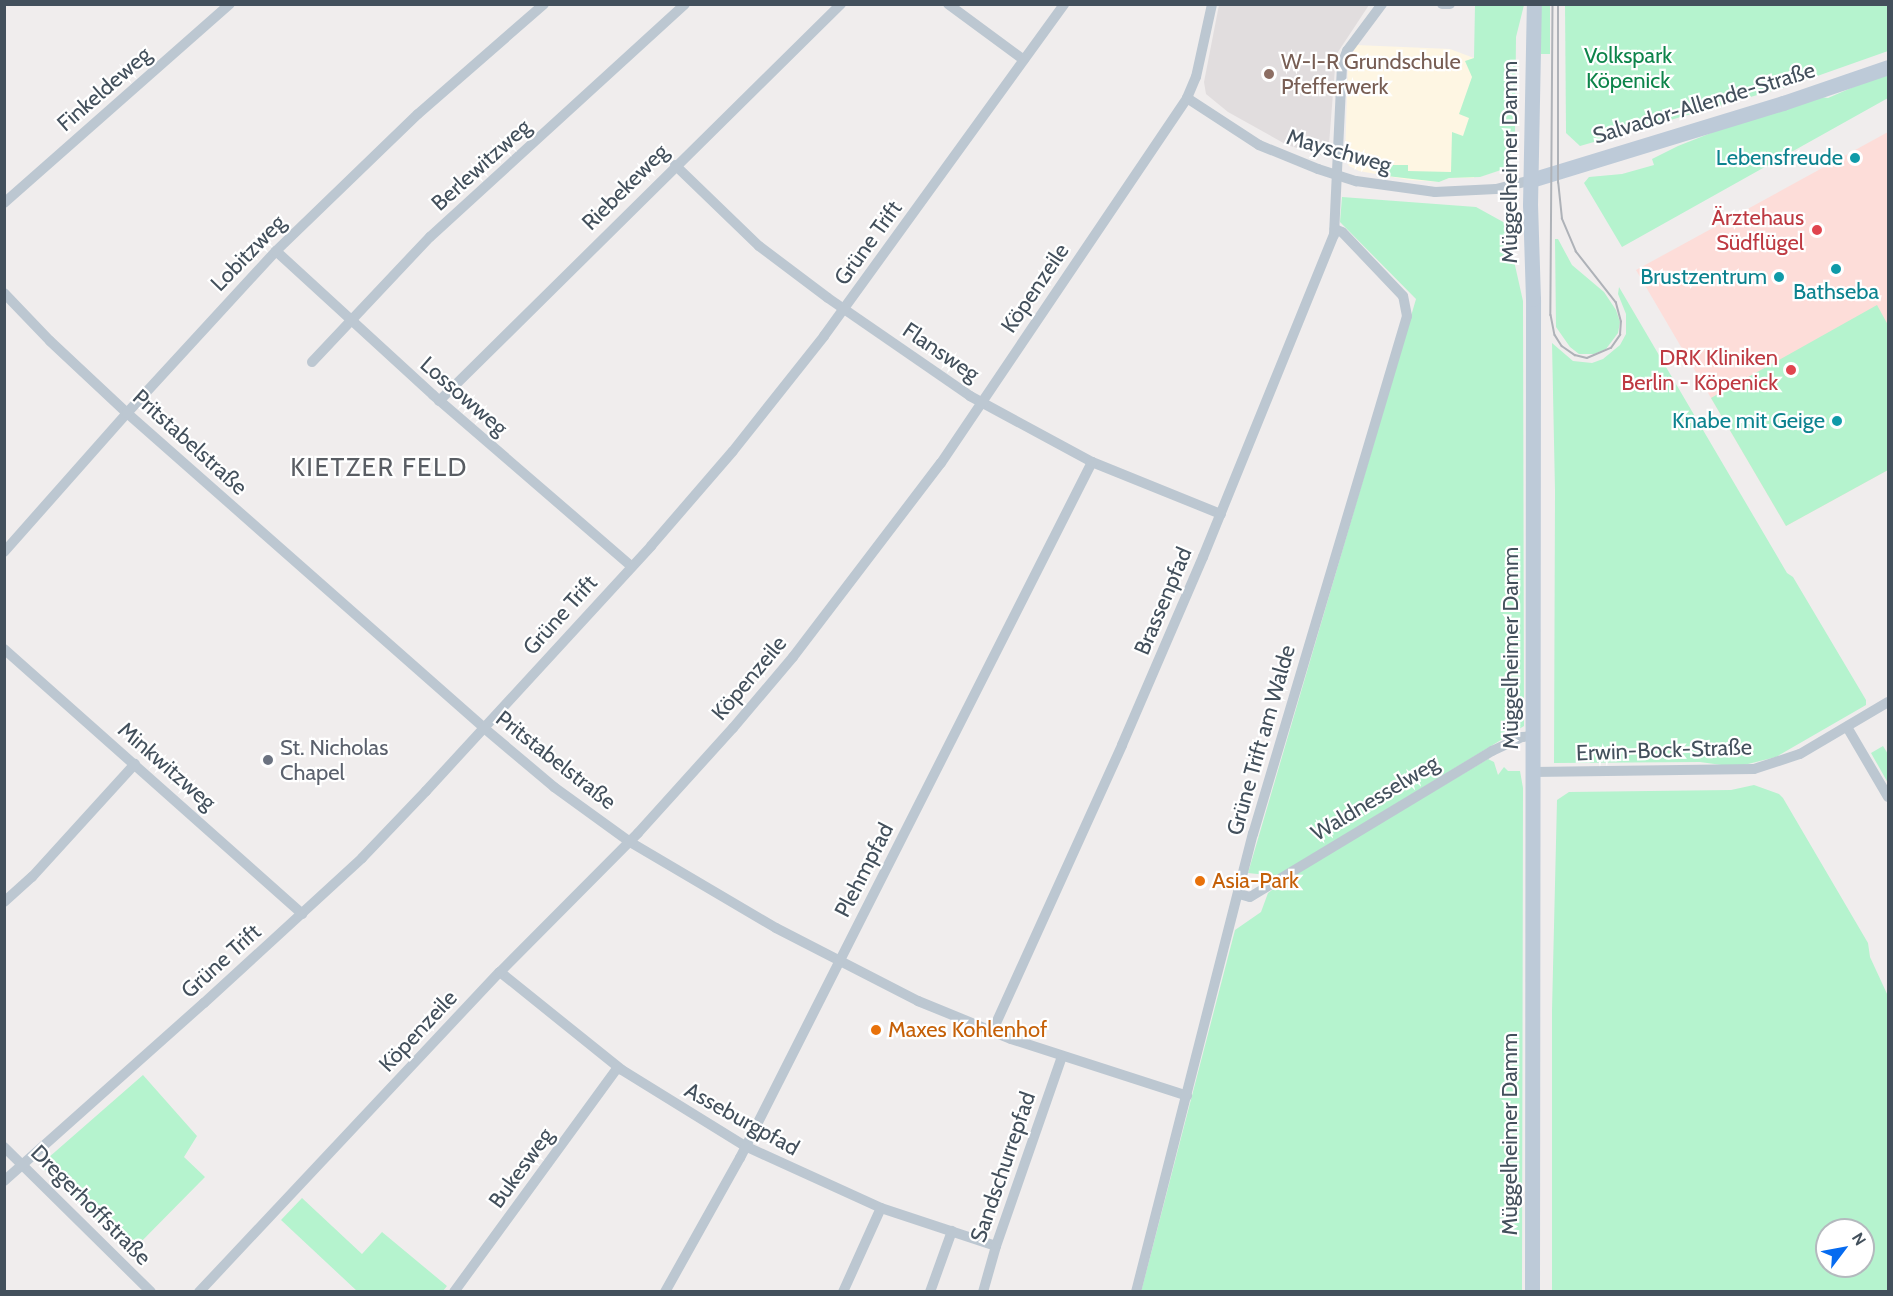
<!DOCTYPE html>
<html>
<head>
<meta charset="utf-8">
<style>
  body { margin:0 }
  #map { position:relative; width:1893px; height:1296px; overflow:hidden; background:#f0eded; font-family:Cabin,sans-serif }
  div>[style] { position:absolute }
  .commercial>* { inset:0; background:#fef6e3 }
  .education>* { inset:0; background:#e1ddde }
  .medical>* { inset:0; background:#fdddd9 }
  .green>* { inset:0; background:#b5f3ce; transform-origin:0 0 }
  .street>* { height:10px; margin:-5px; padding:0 5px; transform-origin:5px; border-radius:5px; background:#bcc7d1 }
  .secondary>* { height:15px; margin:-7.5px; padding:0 7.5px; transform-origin:7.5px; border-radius:7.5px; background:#bdcad8 }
  .tram>* { height:1.5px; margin:-0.75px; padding:0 0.75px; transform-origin:0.75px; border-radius:0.75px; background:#aeb2b8 }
  .dots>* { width:16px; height:16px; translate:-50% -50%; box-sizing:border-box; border:3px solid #fff; border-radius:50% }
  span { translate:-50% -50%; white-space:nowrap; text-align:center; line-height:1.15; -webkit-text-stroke:4.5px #fff; paint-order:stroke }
  .park-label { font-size:22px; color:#0d844a }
  .education-label { font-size:22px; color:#785e54 }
  .left { translate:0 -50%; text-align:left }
  .street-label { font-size:22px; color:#43505c }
  .culture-label { font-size:22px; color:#0d838f }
  .right { translate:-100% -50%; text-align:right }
  .health-label { font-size:22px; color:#be3a42 }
  .worship-label { font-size:22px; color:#5b616d }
  .food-label { font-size:22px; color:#c56008 }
  .quarter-label { font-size:26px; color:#595d63; letter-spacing:1.5px }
  .frame { position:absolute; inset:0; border:6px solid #43505c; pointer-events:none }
  .north { position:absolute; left:1815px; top:1218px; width:60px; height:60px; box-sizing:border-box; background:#fff; border:2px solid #b4b9be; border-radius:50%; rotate:58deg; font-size:16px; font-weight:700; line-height:24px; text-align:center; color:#43505c }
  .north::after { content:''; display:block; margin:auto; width:21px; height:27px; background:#066bf0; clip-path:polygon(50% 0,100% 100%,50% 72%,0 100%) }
</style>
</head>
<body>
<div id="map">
  <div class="commercial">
    <i style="clip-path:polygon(1356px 45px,1450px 49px,1474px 58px,1474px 178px,1449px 178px,1439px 182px,1409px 180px,1359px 171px,1349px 166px,1345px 157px,1348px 63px)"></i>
  </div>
  <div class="education">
    <i style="clip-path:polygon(1219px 5px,1369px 5px,1336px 55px,1328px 157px,1287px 145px,1228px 112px,1206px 94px,1204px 82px)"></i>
  </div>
  <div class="medical">
    <i style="clip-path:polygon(1888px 132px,1888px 470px,1786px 526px,1636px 270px)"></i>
  </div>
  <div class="green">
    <i style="clip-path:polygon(1475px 5px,1524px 5px,1516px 37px,1515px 136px,1511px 136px,1511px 155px,1508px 163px,1504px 169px,1480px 177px,1449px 178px,1439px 182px,1378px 175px,1386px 165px,1408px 165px,1408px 171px,1451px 172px,1452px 132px,1463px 136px,1469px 118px,1459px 114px,1472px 77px,1465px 61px,1474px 58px)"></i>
    <i style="left:1541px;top:5px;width:9px;height:49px"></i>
    <i style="clip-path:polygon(1565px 5px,1888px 5px,1888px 51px,1789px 86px,1580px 146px,1566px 133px)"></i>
    <i style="clip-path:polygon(1888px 72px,1888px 98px,1622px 247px,1584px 183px,1589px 177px,1622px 174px,1654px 165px,1652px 159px,1678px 146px,1739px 122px,1821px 97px,1828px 98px)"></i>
    <i style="clip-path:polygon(1342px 197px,1476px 207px,1505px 223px,1508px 234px,1523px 301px,1524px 726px,1277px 876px,1248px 873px,1416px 299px,1340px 222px)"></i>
    <i style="clip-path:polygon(1555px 239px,1558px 239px,1572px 265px,1604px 292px,1616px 310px,1620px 322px,1618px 333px,1606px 349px,1594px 354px,1579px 354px,1570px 347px,1556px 327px)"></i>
    <i style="clip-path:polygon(1619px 287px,1787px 573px,1793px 577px,1866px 700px,1866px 705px,1776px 757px,1736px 767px,1700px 762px,1554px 763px,1555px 491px,1552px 343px,1573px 361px,1592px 363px,1603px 359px,1620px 345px,1626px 334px,1626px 314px,1618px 294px)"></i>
    <i style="clip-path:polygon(1877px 305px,1888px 325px,1888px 470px,1786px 526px,1711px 398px)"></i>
    <i style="clip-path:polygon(1883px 746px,1888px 754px,1888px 783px,1871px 753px)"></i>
    <i style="clip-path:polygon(1488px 759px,1494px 762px,1498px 775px,1504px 767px,1508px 771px,1520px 771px,1523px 788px,1522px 1291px,1141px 1292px,1235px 930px,1261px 912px,1268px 893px,1286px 879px)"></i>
    <i style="clip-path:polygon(evenodd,1754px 785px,1779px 794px,1783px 798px,1868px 943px,1870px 957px,1888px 996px,1888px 1291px,1552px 1291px,1552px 1010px,1557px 800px,1569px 792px,1731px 790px,1754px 785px,1827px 1230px,1863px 1230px,1863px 1266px,1827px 1266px,1827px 1230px)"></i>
    <i style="clip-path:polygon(143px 1075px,197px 1136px,184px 1157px,205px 1177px,131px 1252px,40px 1165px)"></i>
    <i style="clip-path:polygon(302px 1198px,362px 1254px,382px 1232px,447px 1286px,443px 1291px,357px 1291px,281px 1220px)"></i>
  </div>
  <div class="street">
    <i style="left:948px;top:4px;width:94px;rotate:36.4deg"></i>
    <i style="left:1442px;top:4px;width:8px"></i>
    <i style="left:1187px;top:98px;width:86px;rotate:33.1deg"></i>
    <i style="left:1259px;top:145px;width:64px;rotate:22.1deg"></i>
    <i style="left:1318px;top:169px;width:40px;rotate:18deg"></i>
    <i style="left:1356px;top:181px;width:80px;rotate:7.9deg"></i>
    <i style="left:1435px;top:192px;width:61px;rotate:-2.8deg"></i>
    <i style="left:1496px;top:189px;width:36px;rotate:-14deg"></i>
    <i style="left:675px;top:165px;width:117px;rotate:44deg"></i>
    <i style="left:759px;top:246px;width:86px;rotate:37deg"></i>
    <i style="left:828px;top:298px;width:173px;rotate:34.6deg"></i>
    <i style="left:970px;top:396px;width:139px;rotate:28.4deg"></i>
    <i style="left:1092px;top:462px;width:139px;rotate:22deg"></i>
    <i style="left:4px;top:203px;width:301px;rotate:-41.4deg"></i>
    <i style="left:276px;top:251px;width:213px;rotate:42.5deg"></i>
    <i style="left:433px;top:395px;width:262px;rotate:40.8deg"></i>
    <i style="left:4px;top:293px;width:66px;rotate:46.2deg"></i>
    <i style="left:50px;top:341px;width:105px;rotate:43.1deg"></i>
    <i style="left:127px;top:413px;width:476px;rotate:41.4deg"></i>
    <i style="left:484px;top:728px;width:92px;rotate:40.1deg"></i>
    <i style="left:554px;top:787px;width:94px;rotate:35.9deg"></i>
    <i style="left:630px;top:842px;width:169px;rotate:30.5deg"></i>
    <i style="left:776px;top:928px;width:160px;rotate:27.2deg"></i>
    <i style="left:918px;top:1001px;width:100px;rotate:22.2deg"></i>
    <i style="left:1011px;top:1039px;width:185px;rotate:17.9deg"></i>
    <i style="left:312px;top:362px;width:172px;rotate:-46.7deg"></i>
    <i style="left:430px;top:237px;width:345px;rotate:-42.4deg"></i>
    <i style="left:439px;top:401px;width:565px;rotate:-44.64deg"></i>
    <i style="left:4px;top:552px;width:186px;rotate:-48.5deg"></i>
    <i style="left:127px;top:413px;width:220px;rotate:-47.4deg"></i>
    <i style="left:276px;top:251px;width:197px;rotate:-44deg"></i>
    <i style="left:418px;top:114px;width:167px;rotate:-41.1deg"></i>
    <i style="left:4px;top:649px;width:399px;rotate:41.6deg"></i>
    <i style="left:1847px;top:727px;width:81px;rotate:59.6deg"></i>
    <i style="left:1533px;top:772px;width:221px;rotate:-0.8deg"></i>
    <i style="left:1754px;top:769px;width:48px;rotate:-18.1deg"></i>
    <i style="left:1800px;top:754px;width:102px;rotate:-30.6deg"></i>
    <i style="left:1239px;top:894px;width:11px;rotate:15deg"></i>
    <i style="left:1250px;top:897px;width:283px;rotate:-31.1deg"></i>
    <i style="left:1492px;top:751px;width:33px;rotate:-25deg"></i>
    <i style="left:1522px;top:737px;width:11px;rotate:-5deg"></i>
    <i style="left:4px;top:902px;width:38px;rotate:-42deg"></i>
    <i style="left:32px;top:877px;width:153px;rotate:-47.7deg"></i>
    <i style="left:500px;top:972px;width:156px;rotate:38.8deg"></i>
    <i style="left:622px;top:1070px;width:145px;rotate:31.7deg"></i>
    <i style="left:745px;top:1146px;width:149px;rotate:24.5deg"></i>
    <i style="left:881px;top:1208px;width:121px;rotate:18.3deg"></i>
    <i style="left:992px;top:1032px;width:315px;rotate:-65.6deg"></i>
    <i style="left:1122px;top:745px;width:205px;rotate:-66.7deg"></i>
    <i style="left:1203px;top:557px;width:348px;rotate:-67.9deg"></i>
    <i style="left:1334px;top:235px;width:171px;rotate:-87.3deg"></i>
    <i style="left:1342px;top:64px;width:14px;rotate:-69deg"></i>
    <i style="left:1347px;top:51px;width:59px;rotate:-53.3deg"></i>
    <i style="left:4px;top:1147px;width:206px;rotate:44.6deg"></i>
    <i style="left:4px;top:1181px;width:268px;rotate:-41.7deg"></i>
    <i style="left:204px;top:1003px;width:214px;rotate:-42.5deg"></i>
    <i style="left:362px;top:858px;width:93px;rotate:-46.3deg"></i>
    <i style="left:426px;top:791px;width:333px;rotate:-47.4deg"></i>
    <i style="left:651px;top:546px;width:125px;rotate:-49.2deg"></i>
    <i style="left:733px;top:451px;width:147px;rotate:-51.6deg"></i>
    <i style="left:824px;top:336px;width:410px;rotate:-54.1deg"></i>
    <i style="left:199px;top:1292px;width:439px;rotate:-46.8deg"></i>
    <i style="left:500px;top:972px;width:196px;rotate:-45.2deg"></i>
    <i style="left:638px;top:833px;width:142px;rotate:-47.9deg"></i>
    <i style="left:733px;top:728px;width:93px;rotate:-49.8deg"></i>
    <i style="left:793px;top:657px;width:244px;rotate:-52.7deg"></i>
    <i style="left:941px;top:463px;width:440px;rotate:-56deg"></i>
    <i style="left:1187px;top:98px;width:23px;rotate:-67deg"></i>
    <i style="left:1196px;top:77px;width:75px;rotate:-77.6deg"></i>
    <i style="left:454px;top:1292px;width:278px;rotate:-53.9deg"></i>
    <i style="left:665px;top:1292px;width:154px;rotate:-60.8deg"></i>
    <i style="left:740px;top:1158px;width:780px;rotate:-63.17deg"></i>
    <i style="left:843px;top:1292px;width:92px;rotate:-65.7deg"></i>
    <i style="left:930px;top:1292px;width:65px;rotate:-70.2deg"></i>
    <i style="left:983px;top:1292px;width:48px;rotate:-74.2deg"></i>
    <i style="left:996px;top:1246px;width:201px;rotate:-70.8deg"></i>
    <i style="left:1136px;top:1292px;width:473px;rotate:-75.7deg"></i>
    <i style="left:1253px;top:834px;width:540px;rotate:-73.44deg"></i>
    <i style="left:1407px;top:316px;width:20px;rotate:-101deg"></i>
    <i style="left:1403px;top:296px;width:88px;rotate:-133.6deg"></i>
    <i style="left:1342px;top:232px;width:8px;rotate:-157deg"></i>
  </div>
  <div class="secondary">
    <i style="left:1531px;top:180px;width:264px;rotate:-17deg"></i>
    <i style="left:1783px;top:103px;width:111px;rotate:-18.9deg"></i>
    <i style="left:1532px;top:1292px;width:993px;rotate:-89.94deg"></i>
    <i style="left:1533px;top:299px;width:94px;rotate:-91.8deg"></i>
    <i style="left:1530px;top:205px;width:201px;rotate:-88.9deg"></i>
  </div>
  <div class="tram">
    <i style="left:1553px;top:4px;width:311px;rotate:90.4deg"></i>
    <i style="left:1551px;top:315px;width:20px;rotate:79deg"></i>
    <i style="left:1555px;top:335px;width:13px;rotate:58deg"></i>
    <i style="left:1562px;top:346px;width:16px;rotate:35deg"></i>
    <i style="left:1575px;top:355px;width:12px;rotate:14deg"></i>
    <i style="left:1587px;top:358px;width:26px;rotate:-23deg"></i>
    <i style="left:1611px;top:348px;width:16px;rotate:-55deg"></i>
    <i style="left:1620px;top:335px;width:13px;rotate:-86deg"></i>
    <i style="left:1621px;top:322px;width:20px;rotate:-105deg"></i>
    <i style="left:1616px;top:303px;width:65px;rotate:-128.1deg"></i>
    <i style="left:1576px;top:252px;width:36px;rotate:-113deg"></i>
    <i style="left:1562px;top:219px;width:36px;rotate:-96deg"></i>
    <i style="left:1558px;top:183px;width:179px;rotate:-90deg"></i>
  </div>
  <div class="dots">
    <i style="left:1269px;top:74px;background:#8d6e63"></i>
    <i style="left:1855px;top:158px;background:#0f9aa8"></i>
    <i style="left:1817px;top:230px;background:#e0444e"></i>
    <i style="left:1836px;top:269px;background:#0f9aa8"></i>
    <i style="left:1779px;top:277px;background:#0f9aa8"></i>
    <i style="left:1791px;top:370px;background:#e0444e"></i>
    <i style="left:1837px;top:421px;background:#0f9aa8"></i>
    <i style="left:268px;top:760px;background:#6b7280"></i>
    <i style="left:1200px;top:881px;background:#e8710a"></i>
    <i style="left:876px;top:1030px;background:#e8710a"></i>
  </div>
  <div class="park-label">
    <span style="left:1628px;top:68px">Volkspark<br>Köpenick</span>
  </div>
  <div class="education-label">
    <span class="left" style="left:1281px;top:74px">W-I-R Grundschule<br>Pfefferwerk</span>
  </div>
  <div class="street-label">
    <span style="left:104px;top:89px;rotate:-41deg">Finkeldeweg</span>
    <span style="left:1704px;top:103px;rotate:-17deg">Salvador-Allende-Straße</span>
    <span style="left:1339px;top:151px;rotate:16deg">Mayschweg</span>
    <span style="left:1510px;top:162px;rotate:-90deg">Müggelheimer Damm</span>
    <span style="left:481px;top:165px;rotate:-42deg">Berlewitzweg</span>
    <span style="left:625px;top:187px;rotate:-45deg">Riebekeweg</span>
    <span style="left:868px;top:243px;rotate:-54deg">Grüne Trift</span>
    <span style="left:248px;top:253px;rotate:-46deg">Lobitzweg</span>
    <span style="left:1035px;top:288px;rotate:-56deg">Köpenzeile</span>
    <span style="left:941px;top:352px;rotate:34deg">Flansweg</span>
    <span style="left:464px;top:396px;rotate:41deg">Lossowweg</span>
    <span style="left:190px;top:442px;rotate:42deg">Pritstabelstraße</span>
    <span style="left:1163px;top:601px;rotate:-67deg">Brassenpfad</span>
    <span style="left:560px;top:615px;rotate:-48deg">Grüne Trift</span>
    <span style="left:1511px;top:648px;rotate:-90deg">Müggelheimer Damm</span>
    <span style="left:749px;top:678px;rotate:-50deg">Köpenzeile</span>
    <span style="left:1261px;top:740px;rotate:-74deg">Grüne Trift am Walde</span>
    <span style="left:1664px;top:750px;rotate:-2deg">Erwin-Bock-Straße</span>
    <span style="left:556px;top:760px;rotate:38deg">Pritstabelstraße</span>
    <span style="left:167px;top:766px;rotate:41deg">Minkwitzweg</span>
    <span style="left:1375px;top:798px;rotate:-31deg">Waldnesselweg</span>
    <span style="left:864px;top:870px;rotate:-63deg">Plehmpfad</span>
    <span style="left:221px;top:961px;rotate:-42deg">Grüne Trift</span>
    <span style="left:418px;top:1031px;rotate:-47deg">Köpenzeile</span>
    <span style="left:742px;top:1119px;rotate:29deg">Asseburgpfad</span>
    <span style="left:1510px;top:1134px;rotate:-90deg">Müggelheimer Damm</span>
    <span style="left:1003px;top:1167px;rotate:-71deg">Sandschurrepfad</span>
    <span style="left:521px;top:1168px;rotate:-54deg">Bukesweg</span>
    <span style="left:91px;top:1205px;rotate:45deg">Dregerhoffstraße</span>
  </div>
  <div class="culture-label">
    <span class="right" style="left:1843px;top:158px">Lebensfreude</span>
    <span class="right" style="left:1767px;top:277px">Brustzentrum</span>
    <span style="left:1836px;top:292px">Bathseba</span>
    <span class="right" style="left:1825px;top:421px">Knabe mit Geige</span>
  </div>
  <div class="health-label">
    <span class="right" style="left:1804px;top:230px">Ärztehaus<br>Südflügel</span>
    <span class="right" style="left:1778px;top:370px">DRK Kliniken<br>Berlin - Köpenick</span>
  </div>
  <div class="worship-label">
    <span class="left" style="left:280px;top:760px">St. Nicholas<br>Chapel</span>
  </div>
  <div class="food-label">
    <span class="left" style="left:1212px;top:881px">Asia-Park</span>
    <span class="left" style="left:888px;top:1030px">Maxes Kohlenhof</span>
  </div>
  <div class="quarter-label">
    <span style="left:379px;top:468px">KIETZER FELD</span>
  </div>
  <div class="frame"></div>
  <div class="north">N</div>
</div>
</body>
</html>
